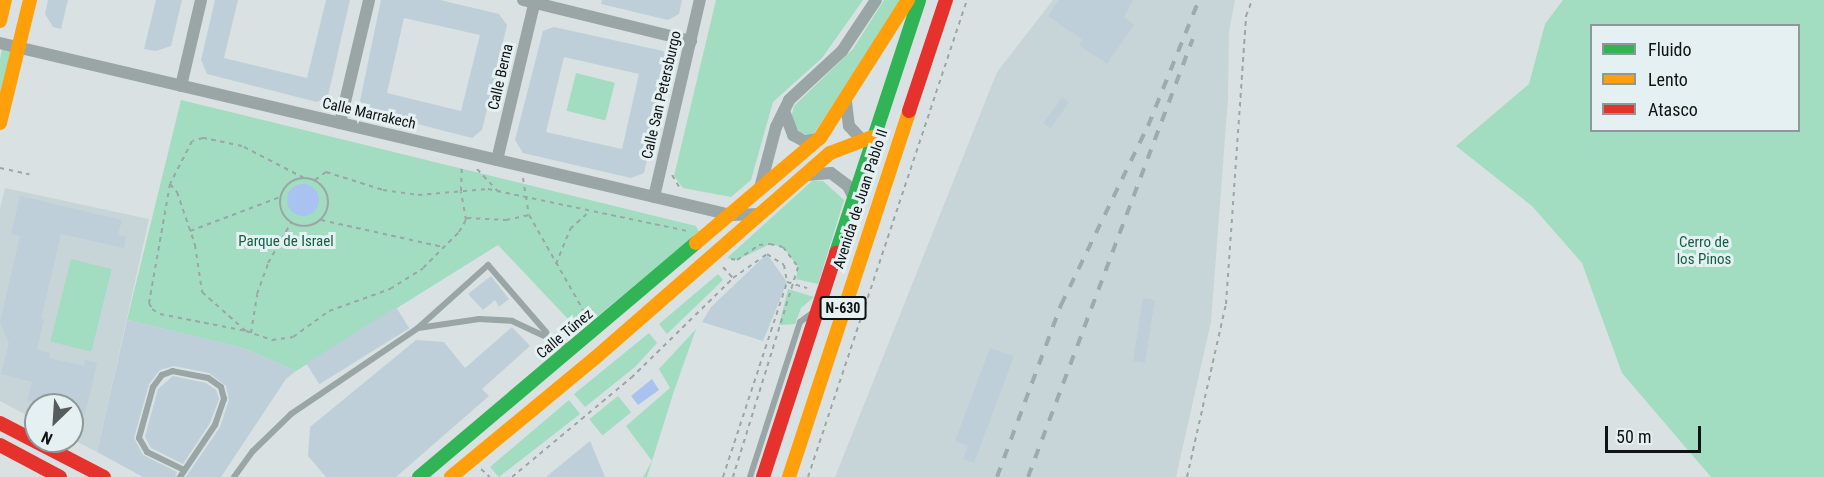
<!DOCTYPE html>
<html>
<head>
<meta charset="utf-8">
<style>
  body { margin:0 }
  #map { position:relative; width:1824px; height:477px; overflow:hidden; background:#dae1e2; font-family:"Roboto Condensed",sans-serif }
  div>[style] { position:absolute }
  .built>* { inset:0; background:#c7d5d8 }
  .green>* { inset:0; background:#a2dcc1; transform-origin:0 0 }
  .water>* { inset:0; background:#a9c2ef }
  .round { border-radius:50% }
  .building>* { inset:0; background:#becfd9; transform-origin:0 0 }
  .path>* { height:2px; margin-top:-1px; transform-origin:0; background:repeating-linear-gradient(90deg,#9ba6a6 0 4.5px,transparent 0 9px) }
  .path>.ring { margin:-1px; padding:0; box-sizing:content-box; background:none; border:2px solid #9ba6a6; border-radius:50% }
  .lane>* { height:6px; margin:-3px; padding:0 3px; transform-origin:3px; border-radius:3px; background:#99a6a5 }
  .street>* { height:12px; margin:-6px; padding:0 6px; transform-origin:6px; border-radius:6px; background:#99a6a5 }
  .fast>* { height:14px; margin:-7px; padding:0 7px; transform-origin:7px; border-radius:7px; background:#30b455 }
  .slow>* { height:14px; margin:-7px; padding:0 7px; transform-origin:7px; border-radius:7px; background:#ff9f0a }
  .jam>* { height:14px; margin:-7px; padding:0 7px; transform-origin:7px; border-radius:7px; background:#e5322d }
  .rail>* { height:4px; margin-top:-2px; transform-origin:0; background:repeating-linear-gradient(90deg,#a0aaab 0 10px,transparent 0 20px) }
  span { translate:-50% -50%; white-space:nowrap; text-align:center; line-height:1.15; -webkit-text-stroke:6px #e5f0f2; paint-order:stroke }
  .shield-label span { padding:2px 4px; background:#e5f0f2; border:2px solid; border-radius:4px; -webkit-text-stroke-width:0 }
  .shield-label { font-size:14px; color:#0f1314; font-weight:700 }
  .street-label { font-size:15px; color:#0f1314 }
  .park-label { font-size:15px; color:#126241 }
  .legend { position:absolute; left:1590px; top:24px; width:210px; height:108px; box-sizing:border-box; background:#e5f0f2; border:2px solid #8f9899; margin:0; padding:8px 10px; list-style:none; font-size:18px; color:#0f1314 }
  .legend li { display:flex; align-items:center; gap:12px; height:30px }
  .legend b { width:30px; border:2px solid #8f9899 }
  .north { position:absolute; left:24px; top:393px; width:60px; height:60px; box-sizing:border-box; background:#e5f0f2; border:2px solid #8f9899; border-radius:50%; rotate:205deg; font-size:16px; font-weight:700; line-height:24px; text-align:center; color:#0f1314 }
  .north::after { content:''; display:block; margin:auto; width:21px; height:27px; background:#565b5c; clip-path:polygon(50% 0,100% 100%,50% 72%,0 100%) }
  .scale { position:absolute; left:1605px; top:426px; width:96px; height:27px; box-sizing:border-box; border:3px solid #0f1314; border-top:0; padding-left:8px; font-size:18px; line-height:21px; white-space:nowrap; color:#0f1314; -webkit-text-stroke:4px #e5f0f2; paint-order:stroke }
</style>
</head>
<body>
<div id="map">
  <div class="built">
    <i style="clip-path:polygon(1053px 0,1235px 0,1229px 32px,1228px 99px,1211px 322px,1176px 477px,835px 477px,997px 72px)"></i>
    <i style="clip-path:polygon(5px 188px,149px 219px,97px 452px,72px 439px,72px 405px,36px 405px,36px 420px,0 401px,0 209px)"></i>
  </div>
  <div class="green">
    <i style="clip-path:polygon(716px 0,863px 0,822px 58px,773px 102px,751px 180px,731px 197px,683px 188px,674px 176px)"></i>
    <i style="clip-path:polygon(884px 0,902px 0,813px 135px,800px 133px,791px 118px,794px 106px,853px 49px)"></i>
    <i style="clip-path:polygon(evenodd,1563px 0,1824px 0,1824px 477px,1711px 477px,1622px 373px,1582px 263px,1532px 206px,1456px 146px,1529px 84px,1545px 24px,1563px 0,1592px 26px,1798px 26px,1798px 130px,1592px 130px,1592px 26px)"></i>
    <i style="clip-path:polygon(2px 49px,12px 51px,0 99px,0 59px)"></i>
    <i style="left:576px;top:73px;width:40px;height:39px;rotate:14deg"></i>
    <i style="clip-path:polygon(181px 100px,696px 226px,699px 232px,594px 319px,567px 318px,498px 245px,296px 371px,243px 348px,127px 320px)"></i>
    <i style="clip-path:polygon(812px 181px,823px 181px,844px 200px,818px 284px,796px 279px,798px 267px,783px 247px,770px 244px,737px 260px,727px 258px)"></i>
    <i style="left:71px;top:259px;width:42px;height:85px;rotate:14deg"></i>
    <i style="clip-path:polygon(718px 274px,723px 280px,667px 334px,659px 324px)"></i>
    <i style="clip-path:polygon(788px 289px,814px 297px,801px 308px,795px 324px,779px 325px)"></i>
    <i style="clip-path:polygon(696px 329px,674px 391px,652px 461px,647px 477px,643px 477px,652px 461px,626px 426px,670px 388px,659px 369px)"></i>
    <i style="clip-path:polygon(649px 333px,657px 343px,635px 367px,585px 407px,574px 394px)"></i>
    <i style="left:618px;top:396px;width:21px;height:37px;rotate:51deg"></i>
    <i style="clip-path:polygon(569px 400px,580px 414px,499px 477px,490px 467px)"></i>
  </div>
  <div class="water">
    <i class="round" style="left:287px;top:184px;width:32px;height:32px"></i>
    <i style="clip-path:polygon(652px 379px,659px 390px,638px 405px,631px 396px)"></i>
  </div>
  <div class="building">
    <i style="clip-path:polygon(48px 0,68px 0,61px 29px,53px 27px,45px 14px)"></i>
    <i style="clip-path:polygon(156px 0,182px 0,171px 46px,156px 51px,144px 49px)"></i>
    <i style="clip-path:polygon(215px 0,238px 0,224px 58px,307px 78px,326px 0,350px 0,328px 96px,317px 102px,207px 74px,201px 60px)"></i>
    <i style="clip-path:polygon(evenodd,381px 0,440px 0,499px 14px,507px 25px,482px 130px,472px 138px,367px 111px,360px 101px,381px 0,404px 18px,480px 35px,461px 111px,387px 93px,404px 18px)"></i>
    <i style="clip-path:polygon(602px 0,682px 0,679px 14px,668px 20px,601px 4px)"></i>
    <i style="clip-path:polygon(1059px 0,1133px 0,1124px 17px,1134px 25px,1107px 64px,1079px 45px,1083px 40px,1048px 16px)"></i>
    <i style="clip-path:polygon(evenodd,554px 27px,663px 51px,670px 63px,644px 173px,631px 178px,523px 153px,515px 140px,543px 31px,554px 27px,564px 57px,639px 74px,622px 149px,546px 132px,564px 57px)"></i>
    <i style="left:1062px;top:97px;width:9px;height:32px;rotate:36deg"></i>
    <i style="clip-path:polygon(20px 196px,122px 220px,118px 235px,126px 237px,124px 248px,61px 234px,41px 319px,44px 319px,37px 350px,50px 353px,49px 358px,84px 366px,85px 360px,97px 363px,85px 414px,72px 411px,72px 405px,27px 401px,32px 382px,1px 374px,9px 343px,0 322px,20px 236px,11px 234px)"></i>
    <i style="clip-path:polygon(767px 254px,787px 282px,763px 341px,702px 322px,711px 307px)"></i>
    <i style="clip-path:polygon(491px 276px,509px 299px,499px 307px,495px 300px,483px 310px,468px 294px)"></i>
    <i style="left:1143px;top:298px;width:12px;height:64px;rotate:9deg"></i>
    <i style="left:396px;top:307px;width:25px;height:106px;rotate:58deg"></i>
    <i style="clip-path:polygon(127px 320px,243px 348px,296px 371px,286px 379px,221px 477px,186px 477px,220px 427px,229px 400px,226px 386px,209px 373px,174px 366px,160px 370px,149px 384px,134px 438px,143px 455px,177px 472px,175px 477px,143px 477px,97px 452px)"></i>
    <i style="clip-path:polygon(512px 327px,530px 346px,482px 389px,489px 396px,396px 477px,326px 477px,308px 456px,310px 427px,416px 340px,444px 342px,465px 368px)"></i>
    <i style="clip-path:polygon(990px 348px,1014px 356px,974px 463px,963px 459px,968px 446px,955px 441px)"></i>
    <i style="clip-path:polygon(173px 376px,206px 383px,216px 390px,219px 399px,210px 423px,183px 464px,151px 448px,145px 437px,158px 389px)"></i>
    <i style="clip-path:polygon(590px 441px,605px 477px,546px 477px)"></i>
  </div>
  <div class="path">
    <i style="left:0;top:168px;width:30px;rotate:12deg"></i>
    <i style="left:477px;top:169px;width:33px;rotate:47deg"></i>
    <i style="left:672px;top:175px;width:17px;rotate:59deg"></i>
    <i class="ring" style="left:280px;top:178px;width:46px;height:46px"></i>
    <i style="left:304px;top:178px;width:70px;rotate:-152.7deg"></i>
    <i style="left:242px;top:146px;width:40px;rotate:-168deg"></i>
    <i style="left:203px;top:138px;width:11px;rotate:165deg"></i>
    <i style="left:192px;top:141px;width:48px;rotate:117.1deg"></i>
    <i style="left:170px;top:184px;width:121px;rotate:100deg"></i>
    <i style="left:149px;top:303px;width:7px;rotate:63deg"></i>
    <i style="left:152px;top:309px;width:9px;rotate:32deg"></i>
    <i style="left:160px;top:314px;width:88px;rotate:11.2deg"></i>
    <i style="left:246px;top:331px;width:28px;rotate:19deg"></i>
    <i style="left:272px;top:340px;width:21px;rotate:-8deg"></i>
    <i style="left:293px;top:337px;width:44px;rotate:-35.8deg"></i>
    <i style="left:329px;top:311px;width:65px;rotate:-19.8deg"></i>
    <i style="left:390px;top:289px;width:39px;rotate:-32deg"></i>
    <i style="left:423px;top:268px;width:51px;rotate:-45deg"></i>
    <i style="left:459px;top:232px;width:14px;rotate:-60deg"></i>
    <i style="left:466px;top:220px;width:29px;rotate:-100deg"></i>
    <i style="left:461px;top:191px;width:27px;rotate:-88deg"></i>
    <i style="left:523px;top:178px;width:37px;rotate:81deg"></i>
    <i style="left:529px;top:215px;width:115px;rotate:60.3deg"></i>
    <i style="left:315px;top:180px;width:14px;rotate:-36deg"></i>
    <i style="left:326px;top:172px;width:60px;rotate:17.5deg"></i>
    <i style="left:383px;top:190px;width:35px;rotate:8deg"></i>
    <i style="left:418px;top:195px;width:70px;rotate:-4.9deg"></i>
    <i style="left:488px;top:189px;width:203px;rotate:11.9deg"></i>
    <i style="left:170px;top:184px;width:11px;rotate:49deg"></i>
    <i style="left:177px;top:192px;width:56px;rotate:71.2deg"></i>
    <i style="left:195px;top:245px;width:48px;rotate:81.5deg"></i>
    <i style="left:202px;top:292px;width:59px;rotate:41.6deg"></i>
    <i style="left:467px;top:218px;width:39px;rotate:3deg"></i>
    <i style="left:506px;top:220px;width:24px;rotate:-12deg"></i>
    <i style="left:321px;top:220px;width:125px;rotate:12.5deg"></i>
    <i style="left:190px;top:231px;width:96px;rotate:-20.7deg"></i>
    <i style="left:731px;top:259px;width:6px;rotate:9deg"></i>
    <i style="left:737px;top:260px;width:27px;rotate:-34deg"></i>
    <i style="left:759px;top:245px;width:11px;rotate:-5deg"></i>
    <i style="left:770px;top:244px;width:13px;rotate:13deg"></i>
    <i style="left:783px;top:247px;width:25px;rotate:53deg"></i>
    <i style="left:798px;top:267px;width:220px;rotate:107.2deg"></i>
    <i style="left:556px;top:264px;width:38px;rotate:-68deg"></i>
    <i style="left:570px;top:229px;width:25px;rotate:-42deg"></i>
    <i style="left:723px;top:267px;width:15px;rotate:48deg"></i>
    <i style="left:733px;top:278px;width:42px;rotate:-35.2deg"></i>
    <i style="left:767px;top:254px;width:20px;rotate:33deg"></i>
    <i style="left:784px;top:265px;width:17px;rotate:80deg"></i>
    <i style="left:787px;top:282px;width:21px;rotate:17deg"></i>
    <i style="left:251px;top:333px;width:39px;rotate:-81deg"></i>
    <i style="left:257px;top:294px;width:33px;rotate:-70deg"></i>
    <i style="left:268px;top:263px;width:46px;rotate:-60.1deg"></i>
    <i style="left:481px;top:469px;width:12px;rotate:42deg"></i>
    <i style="left:512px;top:477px;width:155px;rotate:-39.8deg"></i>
    <i style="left:631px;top:378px;width:143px;rotate:-44.4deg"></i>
    <i style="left:723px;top:477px;width:205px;rotate:-71.8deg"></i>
    <i style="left:808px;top:477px;width:503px;rotate:-71.57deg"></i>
    <i style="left:1187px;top:477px;width:177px;rotate:-77.3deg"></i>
    <i style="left:1226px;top:304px;width:289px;rotate:-86deg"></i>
    <i style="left:1246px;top:16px;width:17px;rotate:-69deg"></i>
  </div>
  <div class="lane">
    <i style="left:419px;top:327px;width:93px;rotate:-41.9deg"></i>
    <i style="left:488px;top:265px;width:89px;rotate:49.1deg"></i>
    <i style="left:180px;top:477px;width:63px;rotate:-56.1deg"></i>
    <i style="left:215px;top:425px;width:28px;rotate:-71deg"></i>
    <i style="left:224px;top:399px;width:12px;rotate:-104deg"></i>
    <i style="left:221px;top:387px;width:16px;rotate:-145deg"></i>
    <i style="left:208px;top:378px;width:36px;rotate:-169deg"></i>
    <i style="left:173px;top:371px;width:12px;rotate:160deg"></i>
    <i style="left:162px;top:375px;width:15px;rotate:127deg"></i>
    <i style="left:153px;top:387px;width:53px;rotate:105.4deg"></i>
    <i style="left:139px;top:438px;width:16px;rotate:60deg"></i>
    <i style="left:147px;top:452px;width:41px;rotate:25.9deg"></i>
    <i style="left:234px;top:477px;width:32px;rotate:-54deg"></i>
    <i style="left:253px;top:451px;width:53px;rotate:-44.2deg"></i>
    <i style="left:291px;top:414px;width:153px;rotate:-34.1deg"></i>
    <i style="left:418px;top:328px;width:62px;rotate:-8.4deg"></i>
    <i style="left:479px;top:319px;width:33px;rotate:3deg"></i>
    <i style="left:512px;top:321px;width:64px;rotate:25deg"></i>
    <i style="left:750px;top:477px;width:163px;rotate:-72.1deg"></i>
    <i style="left:800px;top:322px;width:14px;rotate:-36deg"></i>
  </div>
  <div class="street">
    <i style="left:523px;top:0;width:173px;rotate:13.7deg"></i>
    <i style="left:0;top:43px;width:751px;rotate:13.24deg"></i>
    <i style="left:731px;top:215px;width:29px;rotate:-2deg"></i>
    <i style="left:181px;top:86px;width:88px;rotate:-76.9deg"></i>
    <i style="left:846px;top:102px;width:24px;rotate:83deg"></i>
    <i style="left:849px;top:126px;width:19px;rotate:47deg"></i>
    <i style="left:784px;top:111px;width:26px;rotate:69deg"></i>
    <i style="left:793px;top:135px;width:13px;rotate:29deg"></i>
    <i style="left:804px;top:141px;width:15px;rotate:-8deg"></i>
    <i style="left:340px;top:123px;width:126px;rotate:-76.7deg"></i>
    <i style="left:497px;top:160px;width:164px;rotate:-76.6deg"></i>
    <i style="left:807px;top:175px;width:24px;rotate:-5deg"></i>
    <i style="left:831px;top:173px;width:21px;rotate:37deg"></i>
    <i style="left:848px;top:186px;width:13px;rotate:63deg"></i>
    <i style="left:760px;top:188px;width:63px;rotate:-75.3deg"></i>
    <i style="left:776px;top:127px;width:30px;rotate:-64deg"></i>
    <i style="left:789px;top:100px;width:72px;rotate:-42.8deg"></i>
    <i style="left:842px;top:51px;width:61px;rotate:-56.3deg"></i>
    <i style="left:654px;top:197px;width:202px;rotate:-76.9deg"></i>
  </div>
  <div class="fast">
    <i style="left:836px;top:253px;width:266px;rotate:-71.8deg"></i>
    <i style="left:419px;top:477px;width:363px;rotate:-40.2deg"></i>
  </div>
  <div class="slow">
    <i style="left:0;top:21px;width:22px;rotate:-77deg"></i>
    <i style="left:0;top:123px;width:127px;rotate:-76.3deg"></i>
    <i style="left:696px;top:243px;width:162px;rotate:-40.3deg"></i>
    <i style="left:820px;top:138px;width:164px;rotate:-57.5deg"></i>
    <i style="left:451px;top:477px;width:187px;rotate:-39.6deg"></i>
    <i style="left:595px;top:358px;width:312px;rotate:-41.1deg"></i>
    <i style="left:830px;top:153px;width:45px;rotate:-20.9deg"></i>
    <i style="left:789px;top:477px;width:385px;rotate:-71.8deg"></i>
  </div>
  <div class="jam">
    <i style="left:909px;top:111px;width:117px;rotate:-71.6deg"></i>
    <i style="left:0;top:423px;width:117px;rotate:27.4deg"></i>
    <i style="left:0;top:445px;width:68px;rotate:28.1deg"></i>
    <i style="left:763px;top:477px;width:236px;rotate:-71.9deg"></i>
  </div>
  <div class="rail">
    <i style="left:997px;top:477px;width:184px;rotate:-69.6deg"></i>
    <i style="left:1061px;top:305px;width:199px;rotate:-64.1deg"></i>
    <i style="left:1148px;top:126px;width:136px;rotate:-68deg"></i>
    <i style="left:1028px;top:477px;width:468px;rotate:-69.4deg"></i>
  </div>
  <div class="shield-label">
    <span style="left:843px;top:308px">N-630</span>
  </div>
  <div class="street-label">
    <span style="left:501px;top:77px;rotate:-77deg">Calle Berna</span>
    <span style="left:662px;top:95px;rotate:-77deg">Calle San Petersburgo</span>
    <span style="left:369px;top:114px;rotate:13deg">Calle Marrakech</span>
    <span style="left:861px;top:199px;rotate:-72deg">Avenida de Juan Pablo II</span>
    <span style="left:565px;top:334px;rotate:-40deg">Calle Túnez</span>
  </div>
  <div class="park-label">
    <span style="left:286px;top:242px">Parque de Israel</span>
    <span style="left:1704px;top:251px">Cerro de<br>los Pinos</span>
  </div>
  <ul class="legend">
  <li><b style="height:8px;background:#30b455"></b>Fluido</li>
  <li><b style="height:8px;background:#ff9f0a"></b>Lento</li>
  <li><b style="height:8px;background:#e5322d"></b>Atasco</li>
  </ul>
  <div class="north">N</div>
  <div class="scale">50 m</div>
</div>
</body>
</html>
